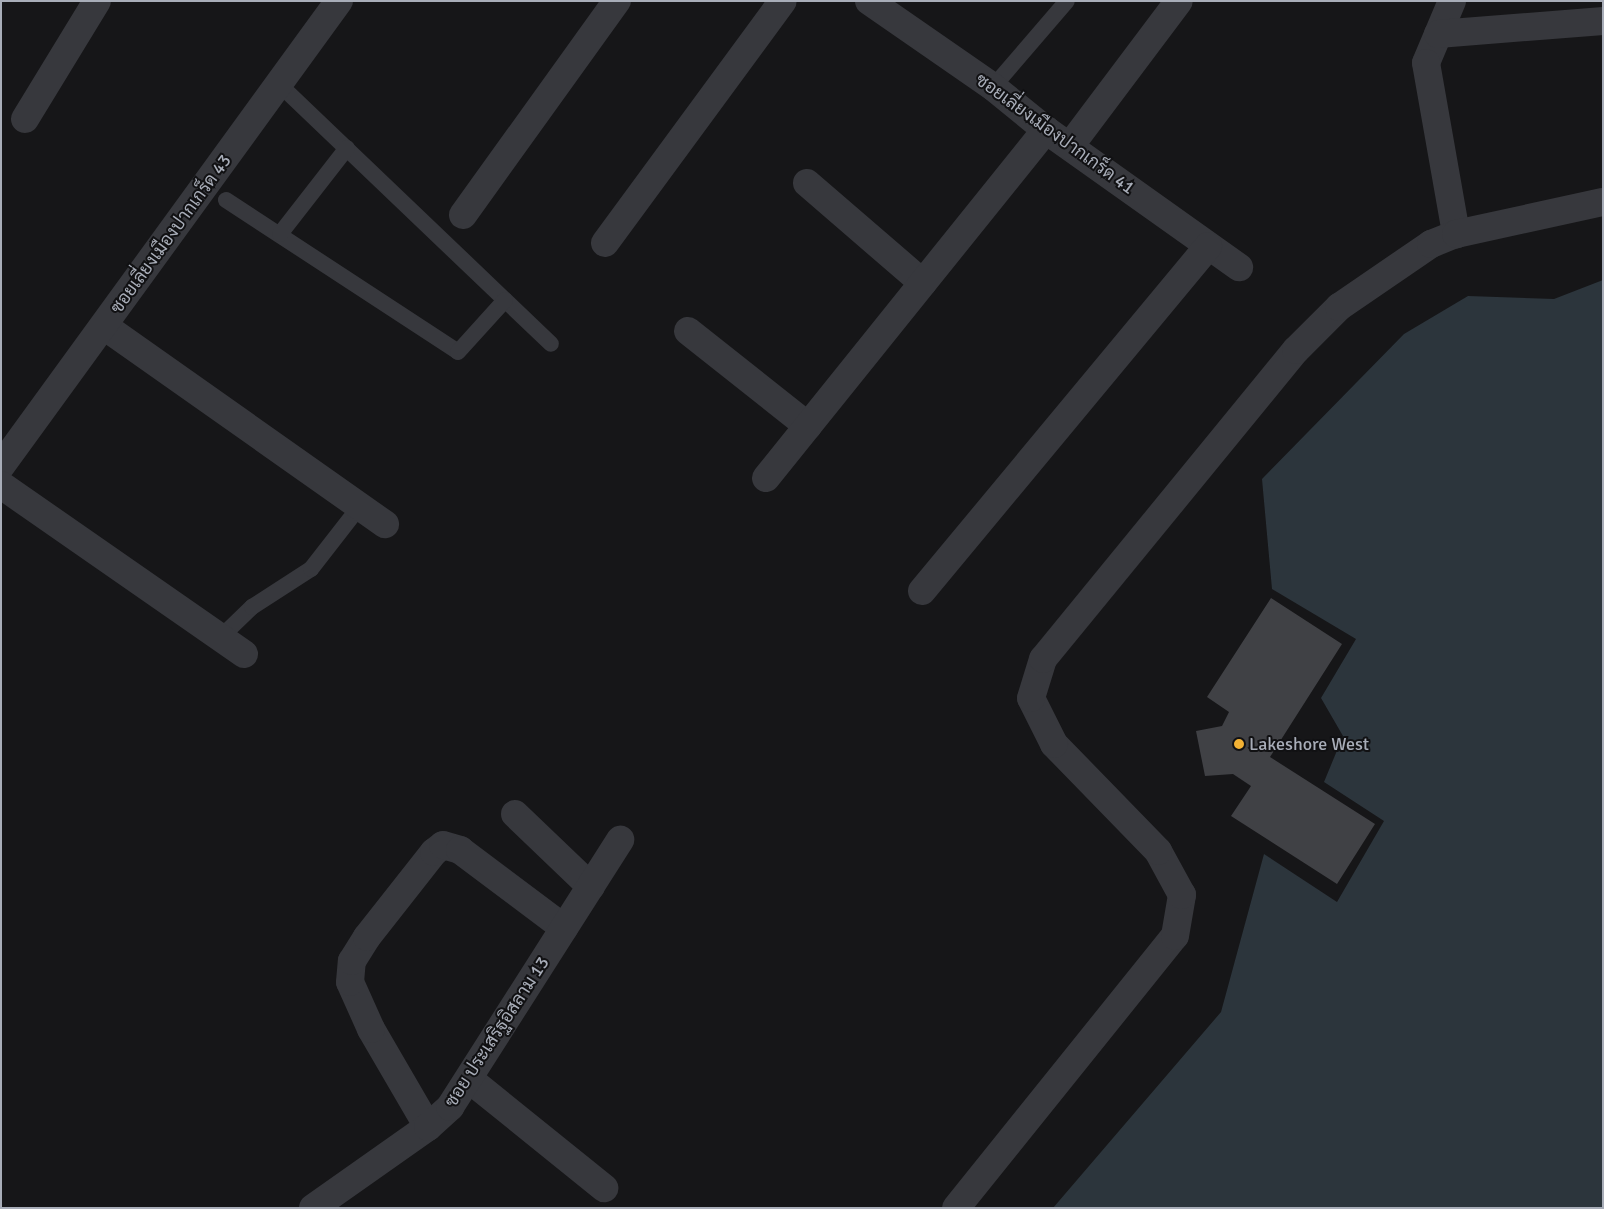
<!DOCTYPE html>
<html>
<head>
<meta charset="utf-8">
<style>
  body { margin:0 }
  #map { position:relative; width:1604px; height:1209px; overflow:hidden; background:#161618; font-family:Signika,Sarabun,sans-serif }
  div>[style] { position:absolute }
  .water>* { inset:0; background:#2c353c }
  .building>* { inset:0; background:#404145 }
  .service>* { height:16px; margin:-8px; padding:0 8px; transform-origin:8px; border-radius:8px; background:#37383d }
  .minor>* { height:28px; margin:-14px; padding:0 14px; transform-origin:14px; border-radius:14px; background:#37383d }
  .dots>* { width:14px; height:14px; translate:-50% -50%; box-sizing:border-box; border:2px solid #111113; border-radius:50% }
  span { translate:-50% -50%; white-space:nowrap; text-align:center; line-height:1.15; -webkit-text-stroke:4px #111113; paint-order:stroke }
  .street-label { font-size:18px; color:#a8adb8 }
  .poi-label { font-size:18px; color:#a8adb8 }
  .left { translate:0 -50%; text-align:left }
  .frame { position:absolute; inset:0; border:2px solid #a8adb8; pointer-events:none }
</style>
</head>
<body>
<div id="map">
  <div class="water">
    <i style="clip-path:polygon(1603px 280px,1603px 1208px,1053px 1208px,1221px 1012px,1264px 854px,1337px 902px,1384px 821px,1324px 782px,1343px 736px,1321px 698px,1356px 639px,1272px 589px,1262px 479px,1404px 334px,1468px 296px,1554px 299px)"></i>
  </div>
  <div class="building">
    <i style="clip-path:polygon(1271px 598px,1342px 644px,1270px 757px,1375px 824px,1337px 884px,1231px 816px,1251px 786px,1233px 774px,1205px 776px,1196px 731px,1222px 726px,1229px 712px,1207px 697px)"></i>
  </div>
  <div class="service">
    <i style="left:279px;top:84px;width:376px;rotate:43.7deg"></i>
    <i style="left:993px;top:87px;width:113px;rotate:-49.3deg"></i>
    <i style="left:226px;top:200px;width:277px;rotate:33.2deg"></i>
    <i style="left:458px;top:352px;width:70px;rotate:-47.9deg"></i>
    <i style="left:280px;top:234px;width:109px;rotate:-52.1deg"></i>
    <i style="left:222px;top:636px;width:42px;rotate:-44deg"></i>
    <i style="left:252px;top:607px;width:70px;rotate:-32.8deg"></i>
    <i style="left:311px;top:569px;width:80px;rotate:-52.1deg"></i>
  </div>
  <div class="minor">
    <i style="left:869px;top:1px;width:151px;rotate:34.7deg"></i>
    <i style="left:993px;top:87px;width:68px;rotate:39.1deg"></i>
    <i style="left:1046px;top:130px;width:237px;rotate:35.4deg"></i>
    <i style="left:1452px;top:1px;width:67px;rotate:112.8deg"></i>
    <i style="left:1426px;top:63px;width:174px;rotate:80deg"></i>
    <i style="left:1438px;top:34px;width:166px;rotate:-4.5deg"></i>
    <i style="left:25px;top:119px;width:138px;rotate:-58.6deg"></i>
    <i style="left:1070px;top:146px;width:181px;rotate:-53.1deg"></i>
    <i style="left:807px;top:183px;width:153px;rotate:40.8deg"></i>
    <i style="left:463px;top:215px;width:264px;rotate:-54.3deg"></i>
    <i style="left:605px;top:243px;width:300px;rotate:-53.7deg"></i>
    <i style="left:104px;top:326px;width:344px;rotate:35.2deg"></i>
    <i style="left:688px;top:331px;width:153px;rotate:38.4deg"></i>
    <i style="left:1px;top:466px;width:575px;rotate:-53.99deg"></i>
    <i style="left:766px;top:478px;width:447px;rotate:-51.2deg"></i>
    <i style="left:1px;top:485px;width:296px;rotate:34.8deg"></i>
    <i style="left:922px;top:591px;width:448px;rotate:-50.3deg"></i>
    <i style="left:515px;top:814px;width:105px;rotate:43.8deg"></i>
    <i style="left:469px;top:1079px;width:174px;rotate:38.9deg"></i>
    <i style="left:428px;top:1127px;width:113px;rotate:-120.2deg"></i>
    <i style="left:371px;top:1029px;width:51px;rotate:-114.1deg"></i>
    <i style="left:350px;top:982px;width:21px;rotate:-85deg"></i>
    <i style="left:352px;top:961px;width:28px;rotate:-58deg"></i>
    <i style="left:367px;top:937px;width:108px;rotate:-51.8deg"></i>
    <i style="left:434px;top:852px;width:11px;rotate:-38deg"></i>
    <i style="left:443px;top:845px;width:18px;rotate:16deg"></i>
    <i style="left:460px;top:850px;width:130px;rotate:36.9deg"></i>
    <i style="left:313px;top:1208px;width:141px;rotate:-35.2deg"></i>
    <i style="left:428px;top:1127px;width:30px;rotate:-42deg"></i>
    <i style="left:450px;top:1107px;width:317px;rotate:-57.5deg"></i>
    <i style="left:956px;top:1208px;width:349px;rotate:-51.2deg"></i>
    <i style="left:1175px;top:936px;width:42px;rotate:-80.3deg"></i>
    <i style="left:1182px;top:895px;width:50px;rotate:-118.6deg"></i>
    <i style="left:1158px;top:851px;width:149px;rotate:-134.2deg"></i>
    <i style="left:1054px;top:744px;width:51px;rotate:-116.6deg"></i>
    <i style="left:1031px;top:698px;width:41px;rotate:-72.9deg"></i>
    <i style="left:1043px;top:659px;width:399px;rotate:-50.7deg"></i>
    <i style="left:1296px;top:350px;width:61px;rotate:-45deg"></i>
    <i style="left:1339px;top:307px;width:112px;rotate:-34.4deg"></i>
    <i style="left:1431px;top:244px;width:27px;rotate:-22deg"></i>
    <i style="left:1456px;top:234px;width:150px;rotate:-12.3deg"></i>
  </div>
  <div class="dots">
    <i style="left:1239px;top:744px;background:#f2b134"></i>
  </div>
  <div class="street-label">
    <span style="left:1055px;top:134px;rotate:36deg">ซอยเลี่ยงเมืองปากเกร็ด 41</span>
    <span style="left:171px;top:234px;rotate:-54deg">ซอยเลี่ยงเมืองปากเกร็ด 43</span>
    <span style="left:497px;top:1032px;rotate:-57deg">ซอย ประเสริฐอิสลาม 13</span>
  </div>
  <div class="poi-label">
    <span class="left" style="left:1249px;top:744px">Lakeshore West</span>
  </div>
  <div class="frame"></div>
</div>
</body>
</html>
